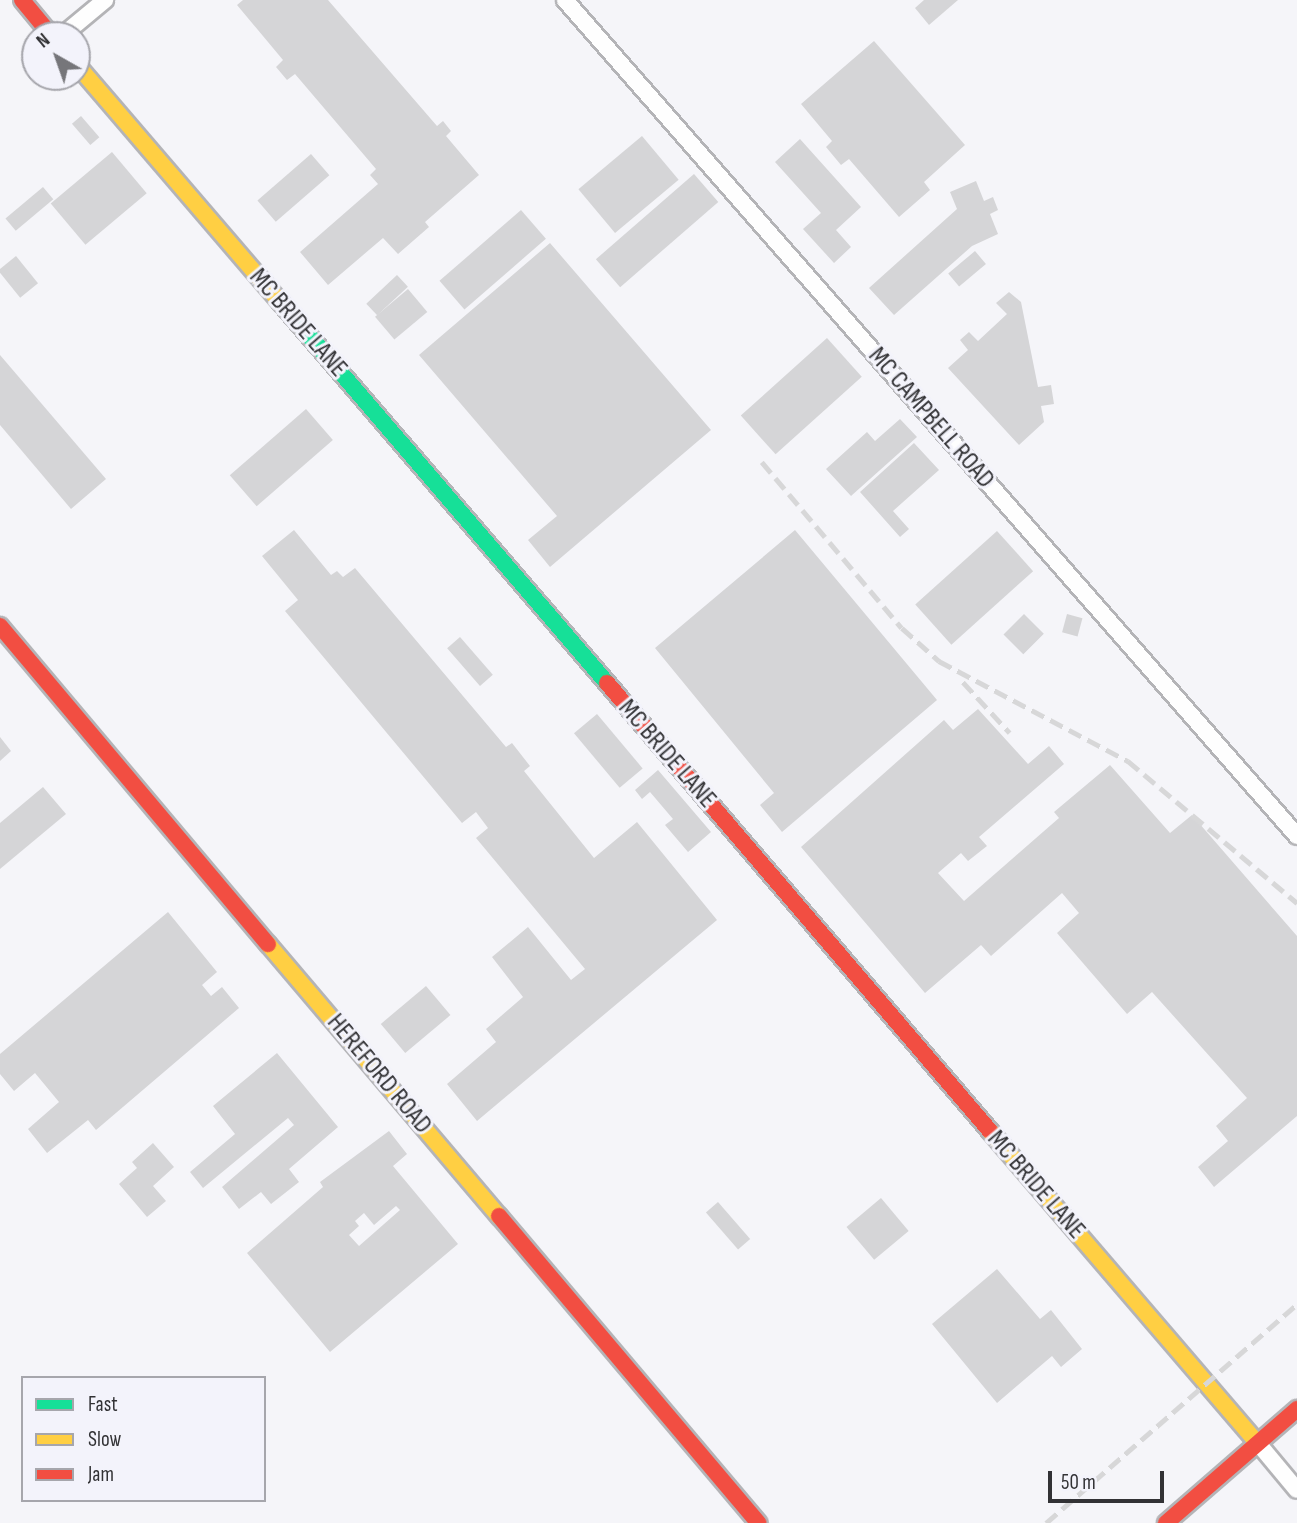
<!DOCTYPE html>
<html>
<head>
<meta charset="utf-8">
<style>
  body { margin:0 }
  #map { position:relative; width:1297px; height:1523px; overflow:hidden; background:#f5f5f9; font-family:"Sofia Sans Condensed",sans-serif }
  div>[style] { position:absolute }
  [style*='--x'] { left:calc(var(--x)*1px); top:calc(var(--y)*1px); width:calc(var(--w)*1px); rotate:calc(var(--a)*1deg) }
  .building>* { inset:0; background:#d5d5d7; transform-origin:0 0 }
  .roads { filter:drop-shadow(2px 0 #b4b4b7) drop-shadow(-2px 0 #b4b4b7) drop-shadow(0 2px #b4b4b7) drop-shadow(0 -2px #b4b4b7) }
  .street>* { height:16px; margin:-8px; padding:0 8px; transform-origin:8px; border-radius:8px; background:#fefefe }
  .fast>* { height:16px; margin:-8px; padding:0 8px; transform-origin:8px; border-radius:8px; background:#16e098 }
  .slow>* { height:16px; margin:-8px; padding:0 8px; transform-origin:8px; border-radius:8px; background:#ffcf43 }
  .jam>* { height:16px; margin:-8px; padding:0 8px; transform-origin:8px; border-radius:8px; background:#f24e42 }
  .rail>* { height:4.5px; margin-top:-2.25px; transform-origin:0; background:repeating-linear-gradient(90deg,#d7d7d8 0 14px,transparent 0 21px) }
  span { translate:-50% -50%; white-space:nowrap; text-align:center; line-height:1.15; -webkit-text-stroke:6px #f3f3fb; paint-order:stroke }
  .street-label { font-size:26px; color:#323235 }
  .legend { position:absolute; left:21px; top:1376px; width:245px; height:126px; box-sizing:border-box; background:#f3f3fb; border:2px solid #a6a6ac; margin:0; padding:9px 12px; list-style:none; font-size:21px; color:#323235 }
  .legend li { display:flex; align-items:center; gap:14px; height:35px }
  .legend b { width:35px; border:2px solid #a6a6ac }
  .north { position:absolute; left:21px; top:21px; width:70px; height:70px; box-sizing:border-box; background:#f3f3fb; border:2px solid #a6a6ac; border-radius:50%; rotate:320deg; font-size:19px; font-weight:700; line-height:28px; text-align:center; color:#323235 }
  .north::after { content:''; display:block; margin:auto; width:24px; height:32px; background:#76767a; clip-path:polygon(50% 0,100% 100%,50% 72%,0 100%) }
  .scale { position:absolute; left:1048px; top:1471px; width:116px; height:32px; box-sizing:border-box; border:4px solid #323235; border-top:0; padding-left:9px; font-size:21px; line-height:24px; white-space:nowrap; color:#323235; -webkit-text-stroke:5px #f3f3fb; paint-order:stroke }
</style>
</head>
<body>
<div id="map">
  <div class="building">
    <div style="clip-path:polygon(243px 0,328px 0,437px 126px,443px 121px,451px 131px,446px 136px,479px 175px,425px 222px,429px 227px,398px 254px,383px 238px,328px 285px,300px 252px,378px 184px,370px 175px,376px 169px,295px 74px,287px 80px,276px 67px,283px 60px,237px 5px)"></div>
    <div style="clip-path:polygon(924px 0,958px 0,929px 25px,915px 8px)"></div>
    <div style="clip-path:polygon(874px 41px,965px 145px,924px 182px,930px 190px,899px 217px,849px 159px,841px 165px,826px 147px,832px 141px,801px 104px)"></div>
    <div style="left:81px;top:116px;width:28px;height:12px;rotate:49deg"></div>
    <div style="left:642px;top:136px;width:57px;height:83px;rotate:50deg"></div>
    <div style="clip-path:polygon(800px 139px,861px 207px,836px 230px,851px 247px,834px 263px,803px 229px,821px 213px,775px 162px)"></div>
    <div style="left:112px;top:152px;width:54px;height:80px;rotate:50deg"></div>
    <div style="left:311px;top:154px;width:28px;height:71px;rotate:49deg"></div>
    <div style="left:694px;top:174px;width:37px;height:130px;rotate:49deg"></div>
    <div style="clip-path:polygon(976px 181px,984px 201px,993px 197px,998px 210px,990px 214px,998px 234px,972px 246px,894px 315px,869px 288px,957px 209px,950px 192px)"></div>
    <div style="left:43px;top:187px;width:16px;height:49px;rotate:50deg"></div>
    <div style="left:521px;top:210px;width:38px;height:108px;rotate:49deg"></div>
    <div style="clip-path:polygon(550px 243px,711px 430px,550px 567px,528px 540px,557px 516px,419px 355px)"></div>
    <div style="left:975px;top:251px;width:17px;height:35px;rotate:50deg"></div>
    <div style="left:16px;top:256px;width:35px;height:23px;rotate:51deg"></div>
    <div style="left:397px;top:275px;width:16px;height:42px;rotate:47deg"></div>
    <div style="left:408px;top:289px;width:30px;height:43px;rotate:50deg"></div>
    <div style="clip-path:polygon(1009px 292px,1021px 302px,1038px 387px,1051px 385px,1054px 404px,1041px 406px,1044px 422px,1019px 445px,948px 368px,968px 350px,960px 340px,969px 332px,978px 341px,1007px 314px,996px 303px)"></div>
    <div style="left:827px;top:338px;width:52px;height:116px;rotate:48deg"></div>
    <div style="clip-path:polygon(0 355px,106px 479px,71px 509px,0 425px)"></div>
    <div style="left:306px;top:409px;width:41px;height:101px;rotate:49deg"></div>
    <div style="clip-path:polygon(900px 419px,917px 437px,851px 496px,826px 469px,867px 432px,875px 441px)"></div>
    <div style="clip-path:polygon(914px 443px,939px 470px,893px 511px,909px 529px,900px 537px,860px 492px)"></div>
    <div style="clip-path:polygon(294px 530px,331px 575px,337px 571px,343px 577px,355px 568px,506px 747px,512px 743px,530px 766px,524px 771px,594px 858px,637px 822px,717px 920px,477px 1121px,447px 1084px,496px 1042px,486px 1029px,523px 997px,492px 957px,528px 927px,571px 980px,585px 969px,476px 838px,488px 828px,476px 812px,462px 823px,285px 611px,298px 600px,262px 556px)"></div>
    <div style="clip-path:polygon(795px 530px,937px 700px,782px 832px,760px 805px,774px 793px,655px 648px)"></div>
    <div style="left:997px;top:531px;width:54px;height:110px;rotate:48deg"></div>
    <div style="left:1024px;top:614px;width:28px;height:29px;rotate:45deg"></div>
    <div style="left:1067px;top:614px;width:16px;height:19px;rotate:15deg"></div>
    <div style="left:460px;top:637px;width:50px;height:17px;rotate:49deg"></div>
    <div style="clip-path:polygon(978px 709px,1028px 764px,1049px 746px,1064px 764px,979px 837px,987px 846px,968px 861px,961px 853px,938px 873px,964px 901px,1059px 818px,1054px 812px,1110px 765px,1170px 833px,1192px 815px,1297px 936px,1297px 1116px,1214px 1187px,1198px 1167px,1228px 1141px,1216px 1126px,1247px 1098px,1152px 992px,1127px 1014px,1057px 933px,1079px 913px,1062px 893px,991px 956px,981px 945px,925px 993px,801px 847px,944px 720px,953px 730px)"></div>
    <div style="left:597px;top:714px;width:71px;height:30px;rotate:50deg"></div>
    <div style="clip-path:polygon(0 737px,11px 751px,0 761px)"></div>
    <div style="clip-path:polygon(658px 770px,711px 832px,688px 852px,665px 825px,673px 819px,650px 792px,642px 799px,635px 790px)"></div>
    <div style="clip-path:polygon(43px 787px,66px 814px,0 869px,0 823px)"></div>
    <div style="clip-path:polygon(168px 912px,217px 972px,202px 985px,211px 996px,222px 987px,239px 1008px,96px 1130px,88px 1120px,47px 1153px,28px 1129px,59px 1102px,35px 1073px,14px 1091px,0 1074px,0 1054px)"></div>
    <div style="left:426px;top:986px;width:38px;height:59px;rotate:50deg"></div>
    <div style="clip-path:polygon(277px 1053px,338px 1127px,289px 1169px,299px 1182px,271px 1204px,261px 1192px,239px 1209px,222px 1187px,294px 1125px,288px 1118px,203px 1188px,190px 1172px,235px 1134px,213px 1106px)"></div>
    <div style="clip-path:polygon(evenodd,389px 1131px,407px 1154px,393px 1166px,458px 1244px,330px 1352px,247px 1253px,323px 1187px,320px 1182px,389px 1131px,396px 1206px,400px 1210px,359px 1246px,349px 1235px,359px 1226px,355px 1221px,364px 1213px,374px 1225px,396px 1206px)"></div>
    <div style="clip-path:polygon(153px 1143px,174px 1167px,153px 1186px,166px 1201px,147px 1217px,119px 1184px,137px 1168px,132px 1162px)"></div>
    <div style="left:881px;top:1198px;width:43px;height:45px;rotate:50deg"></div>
    <div style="left:718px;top:1202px;width:49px;height:16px;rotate:49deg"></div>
    <div style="clip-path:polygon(997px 1269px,1040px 1319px,1051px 1310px,1082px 1349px,1061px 1367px,1052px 1356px,997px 1403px,932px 1324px)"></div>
  </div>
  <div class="roads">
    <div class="street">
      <div style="--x:565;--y:0;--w:1111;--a:48.79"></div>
      <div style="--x:63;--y:35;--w:55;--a:-39.8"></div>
      <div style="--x:1257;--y:1442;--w:62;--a:50.2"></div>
    </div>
    <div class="fast">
      <div style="--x:281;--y:303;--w:501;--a:49.37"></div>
    </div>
    <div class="slow">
      <div style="--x:77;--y:65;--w:313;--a:49.4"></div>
      <div style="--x:268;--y:944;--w:357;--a:49.7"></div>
      <div style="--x:990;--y:1131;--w:410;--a:49.4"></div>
    </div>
    <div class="jam">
      <div style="--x:22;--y:0;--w:45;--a:50.4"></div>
      <div style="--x:0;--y:626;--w:416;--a:49.9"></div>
      <div style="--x:607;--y:683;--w:589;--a:49.47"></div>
      <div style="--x:499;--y:1216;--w:402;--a:49.8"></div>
      <div style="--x:1166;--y:1523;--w:174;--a:-41"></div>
    </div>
  </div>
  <div class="rail">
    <div style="--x:762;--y:462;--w:217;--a:49.9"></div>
    <div style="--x:902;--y:628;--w:50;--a:41.7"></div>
    <div style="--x:939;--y:661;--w:214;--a:27.9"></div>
    <div style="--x:1128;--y:761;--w:221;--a:40"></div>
    <div style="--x:963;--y:682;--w:69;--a:47.3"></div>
    <div style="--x:1046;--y:1523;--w:333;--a:-41.1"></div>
  </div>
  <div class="street-label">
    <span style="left:298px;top:323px;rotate:49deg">MC BRIDE LANE</span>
    <span style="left:931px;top:418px;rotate:49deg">MC CAMPBELL ROAD</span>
    <span style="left:667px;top:754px;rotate:49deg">MC BRIDE LANE</span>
    <span style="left:379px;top:1074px;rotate:50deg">HEREFORD ROAD</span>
    <span style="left:1036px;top:1185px;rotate:49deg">MC BRIDE LANE</span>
  </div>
  <ul class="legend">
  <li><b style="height:9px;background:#16e098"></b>Fast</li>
  <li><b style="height:9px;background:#ffcf43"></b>Slow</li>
  <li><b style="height:9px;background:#f24e42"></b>Jam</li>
  </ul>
  <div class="north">N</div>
  <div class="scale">50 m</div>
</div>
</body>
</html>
